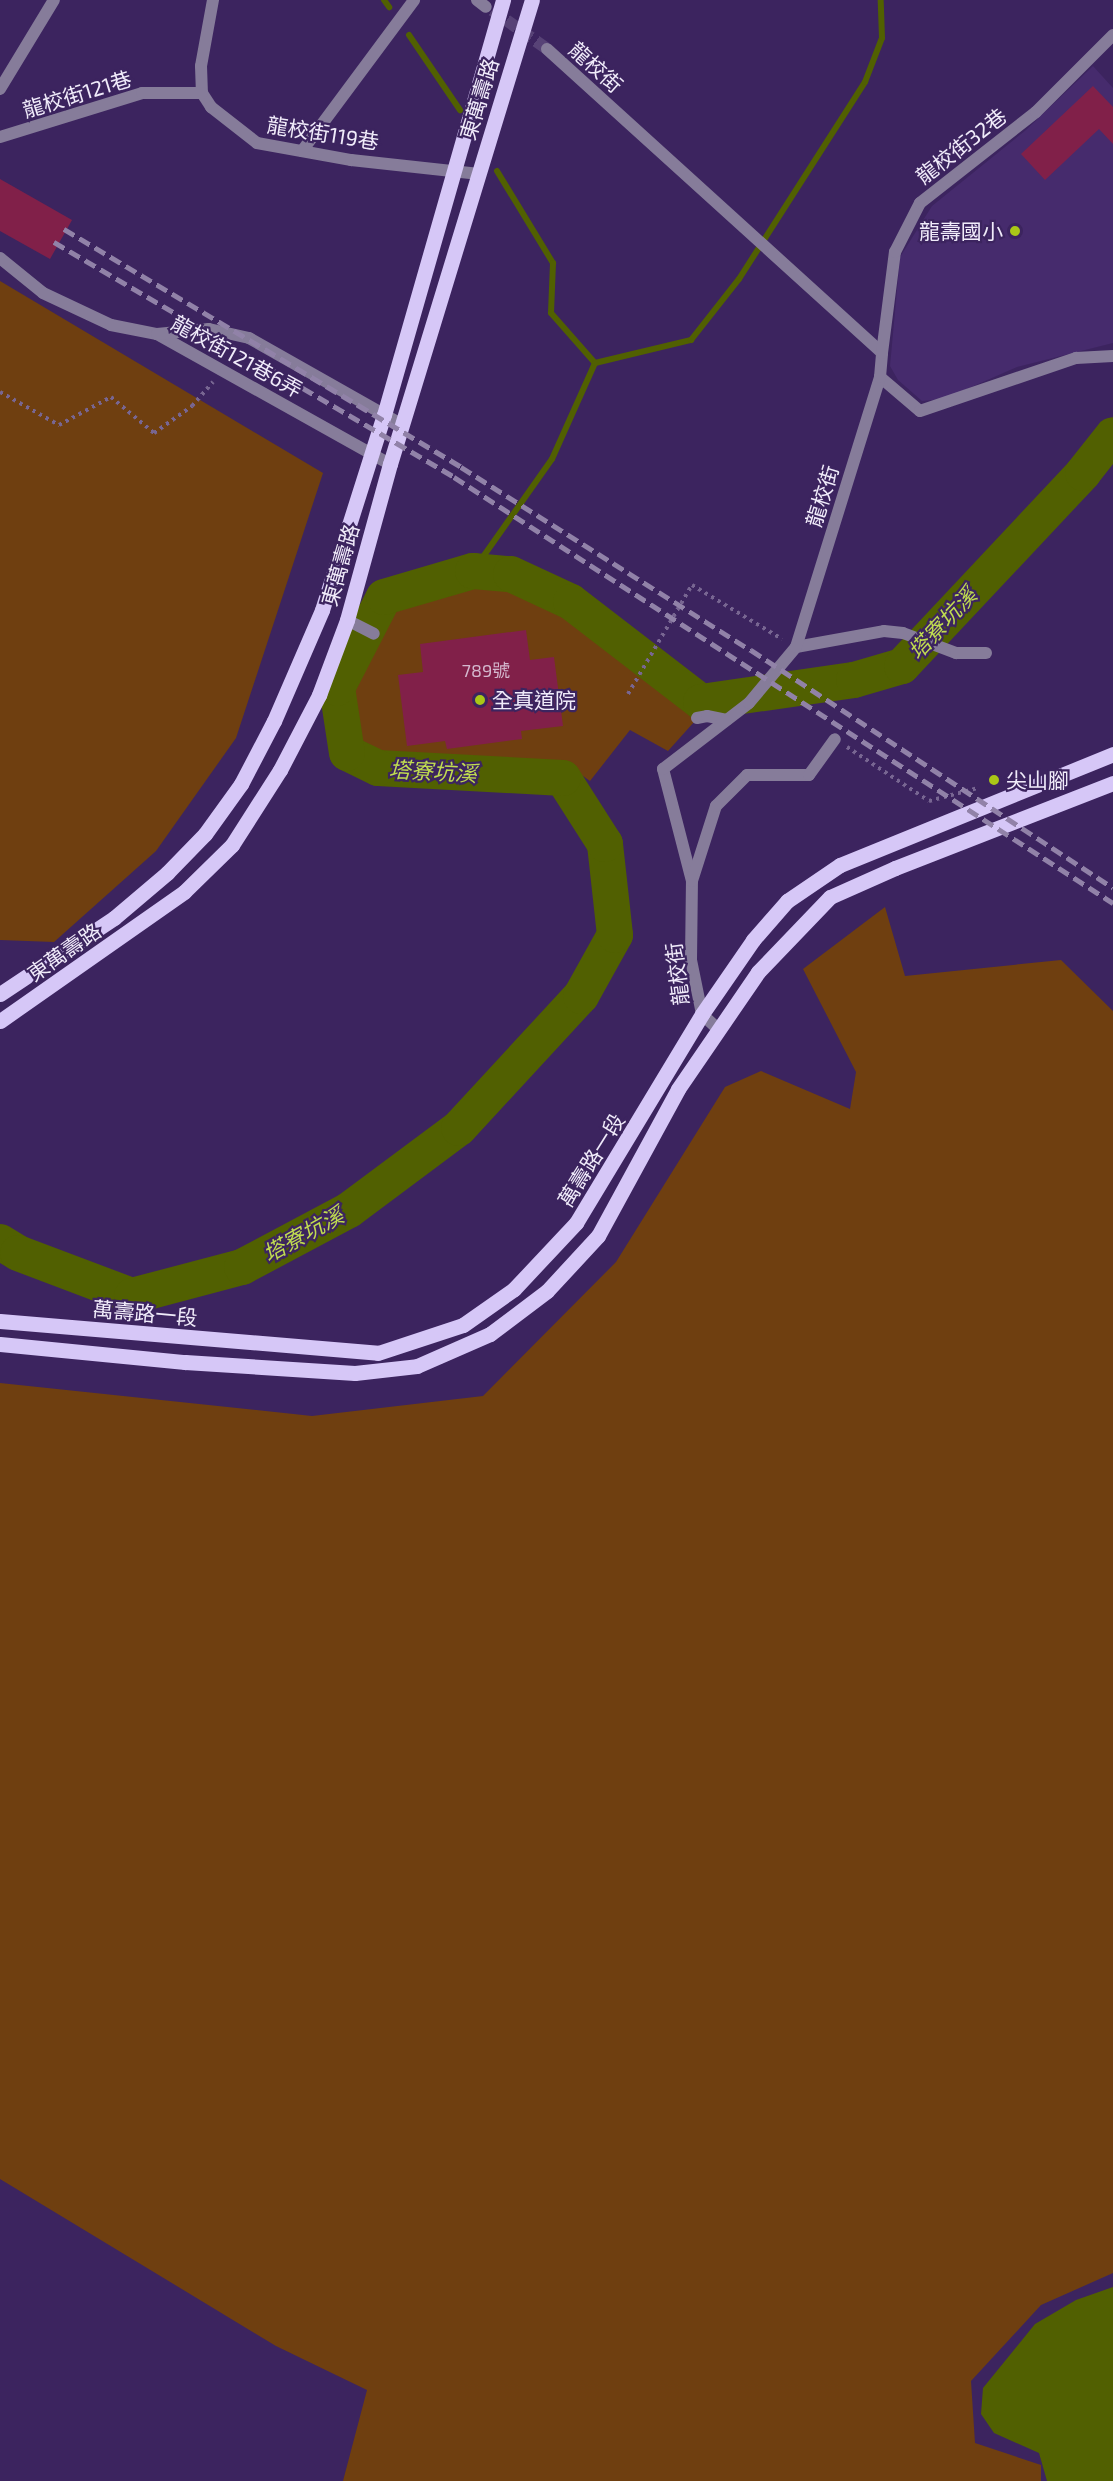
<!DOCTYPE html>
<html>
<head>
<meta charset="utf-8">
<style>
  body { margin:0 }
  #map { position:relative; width:1113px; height:2481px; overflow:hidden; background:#3c245f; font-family:"Exo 2","Noto Sans TC",sans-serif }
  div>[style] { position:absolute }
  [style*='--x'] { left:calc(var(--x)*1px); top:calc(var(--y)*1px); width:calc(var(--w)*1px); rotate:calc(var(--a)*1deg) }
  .built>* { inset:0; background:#462b6d }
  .green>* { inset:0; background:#6f3f10 }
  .water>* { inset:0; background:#516001 }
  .stream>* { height:6px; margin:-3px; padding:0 3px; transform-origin:3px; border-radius:3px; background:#516001 }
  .river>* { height:36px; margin:-18px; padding:0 18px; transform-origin:18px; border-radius:18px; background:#516001 }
  .building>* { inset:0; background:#812049 }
  .street-tunnel>* { height:12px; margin-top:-6px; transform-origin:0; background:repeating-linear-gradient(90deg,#574276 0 12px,transparent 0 18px) }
  .path>* { height:4px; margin-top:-2px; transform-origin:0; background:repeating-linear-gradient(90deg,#786692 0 3px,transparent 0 7.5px) }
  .lane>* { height:12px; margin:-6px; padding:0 6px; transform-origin:6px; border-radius:6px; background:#867c9a }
  .street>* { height:12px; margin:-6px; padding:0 6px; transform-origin:6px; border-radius:6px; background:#867c9a }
  .primary>* { height:15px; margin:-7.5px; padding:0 7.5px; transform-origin:7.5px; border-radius:7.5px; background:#d6c7f7 }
  .rail>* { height:4.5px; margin-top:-2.25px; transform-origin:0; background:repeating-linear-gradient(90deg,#9182a8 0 12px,transparent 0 18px) }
  .dots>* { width:16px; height:16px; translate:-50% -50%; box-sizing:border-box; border:3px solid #3c245f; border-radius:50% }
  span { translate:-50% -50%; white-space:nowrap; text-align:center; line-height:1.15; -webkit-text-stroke:4.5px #3c245f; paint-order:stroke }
  .number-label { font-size:18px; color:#d4b8ce }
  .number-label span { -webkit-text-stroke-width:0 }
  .street-label { font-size:21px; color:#f0ebfa }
  .poi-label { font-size:21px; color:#f0ebfa }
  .right { translate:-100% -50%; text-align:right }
  .left { translate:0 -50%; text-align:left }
  .water-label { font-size:22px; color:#c0dc50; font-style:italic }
</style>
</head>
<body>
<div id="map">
  <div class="built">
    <div style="clip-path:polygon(1093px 66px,1113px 88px,1113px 343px,1017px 367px,944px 399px,922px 401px,898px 380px,890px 366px,900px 257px,932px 206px,1026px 130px)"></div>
  </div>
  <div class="green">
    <div style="clip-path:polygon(0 281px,323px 473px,236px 738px,156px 851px,54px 942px,0 940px)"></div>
    <div style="clip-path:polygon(499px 582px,563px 607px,703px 712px,668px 751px,630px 730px,590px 781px,569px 766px,389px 757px,356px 745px,347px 692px,386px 609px,462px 585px)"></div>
    <div style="clip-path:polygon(885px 907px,905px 976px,1061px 960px,1113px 1011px,1113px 2273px,1041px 2305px,971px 2381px,975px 2443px,1041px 2465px,1041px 2481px,343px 2481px,367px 2390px,276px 2346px,0 2179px,0 1383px,312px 1416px,483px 1396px,616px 1262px,725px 1087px,761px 1071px,850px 1109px,856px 1072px,803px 969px)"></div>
  </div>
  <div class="water">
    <div style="clip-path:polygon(1113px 2287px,1113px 2481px,1047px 2481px,1039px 2453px,994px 2433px,981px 2414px,983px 2388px,1035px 2324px,1076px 2300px)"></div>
  </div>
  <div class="stream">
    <div style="--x:384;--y:0;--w:9;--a:54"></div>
    <div style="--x:409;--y:35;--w:91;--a:55.8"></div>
    <div style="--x:497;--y:171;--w:108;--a:58.7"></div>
    <div style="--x:553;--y:263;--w:50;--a:92.3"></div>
    <div style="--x:551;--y:313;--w:67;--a:48.7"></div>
    <div style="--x:473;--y:571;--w:137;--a:-54.8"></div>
    <div style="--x:552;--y:459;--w:105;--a:-65.9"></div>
    <div style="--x:595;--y:363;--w:99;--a:-13.5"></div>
    <div style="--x:691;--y:340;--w:78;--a:-51.8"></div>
    <div style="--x:739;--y:279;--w:234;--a:-57.4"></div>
    <div style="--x:865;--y:82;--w:47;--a:-68.9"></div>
    <div style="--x:882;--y:38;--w:38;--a:-92"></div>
  </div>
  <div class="river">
    <div style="--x:0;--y:1242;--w:21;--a:31"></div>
    <div style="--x:18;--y:1253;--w:122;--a:20.7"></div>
    <div style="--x:132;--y:1296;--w:114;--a:-14.8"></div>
    <div style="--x:242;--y:1267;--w:121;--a:-28"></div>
    <div style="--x:349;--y:1210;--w:137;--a:-36.7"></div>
    <div style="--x:459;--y:1128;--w:180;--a:-47.3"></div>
    <div style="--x:581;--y:996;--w:70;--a:-60.9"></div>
    <div style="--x:615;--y:935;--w:92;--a:-96.3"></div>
    <div style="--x:605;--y:844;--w:78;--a:-122.5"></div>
    <div style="--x:563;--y:778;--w:185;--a:-176.9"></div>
    <div style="--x:378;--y:768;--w:34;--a:-154"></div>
    <div style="--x:347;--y:753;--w:66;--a:-98.7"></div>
    <div style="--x:337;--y:688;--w:102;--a:-62.7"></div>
    <div style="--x:384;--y:597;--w:93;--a:-16.3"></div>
    <div style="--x:473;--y:571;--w:38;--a:5"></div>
    <div style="--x:511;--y:574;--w:66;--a:25"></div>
    <div style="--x:571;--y:602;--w:164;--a:37.6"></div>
    <div style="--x:701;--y:702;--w:155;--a:-8.2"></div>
    <div style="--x:854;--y:680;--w:50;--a:-16.3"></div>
    <div style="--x:902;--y:666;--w:265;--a:-46.8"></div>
    <div style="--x:1083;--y:473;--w:48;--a:-51.7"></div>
  </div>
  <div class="building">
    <div style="clip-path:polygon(1093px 86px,1113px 107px,1113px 144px,1099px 129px,1045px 180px,1021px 154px)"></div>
    <div style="clip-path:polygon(0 179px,72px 220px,50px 259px,0 231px)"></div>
    <div style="clip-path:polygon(526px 630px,530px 660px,554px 657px,563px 726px,521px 731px,522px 739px,447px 749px,445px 741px,407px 746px,398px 675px,423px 672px,420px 644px)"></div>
  </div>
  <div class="street-tunnel">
    <div style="--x:492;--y:10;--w:67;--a:35.3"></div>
  </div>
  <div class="path">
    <div style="--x:0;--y:392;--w:68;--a:29.2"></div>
    <div style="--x:59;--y:425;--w:59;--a:-28.3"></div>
    <div style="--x:111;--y:397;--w:56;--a:39.9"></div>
    <div style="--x:154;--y:433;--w:47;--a:-35.4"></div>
    <div style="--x:192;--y:406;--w:32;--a:-49"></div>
    <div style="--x:628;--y:694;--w:126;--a:-59.6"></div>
    <div style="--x:692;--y:585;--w:105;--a:31"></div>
    <div style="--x:847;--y:747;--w:98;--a:33.4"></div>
    <div style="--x:929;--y:801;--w:51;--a:-14.9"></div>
  </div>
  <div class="lane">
    <div style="--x:213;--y:0;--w:67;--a:100.3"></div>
    <div style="--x:201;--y:66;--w:27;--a:88"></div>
    <div style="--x:202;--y:93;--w:17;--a:57"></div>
    <div style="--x:211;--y:107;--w:58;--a:38"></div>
    <div style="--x:257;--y:143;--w:96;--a:10.3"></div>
    <div style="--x:351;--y:160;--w:129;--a:6.2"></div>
    <div style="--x:302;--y:151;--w:188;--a:-53.4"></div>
    <div style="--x:0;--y:258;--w:55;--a:39.1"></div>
    <div style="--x:43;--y:293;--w:75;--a:25.2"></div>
    <div style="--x:111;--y:325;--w:47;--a:11.1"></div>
    <div style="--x:157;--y:334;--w:267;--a:29.2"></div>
    <div style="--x:157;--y:334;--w:52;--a:-5.5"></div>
    <div style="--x:209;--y:329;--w:41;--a:12.7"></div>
    <div style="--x:249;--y:338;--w:177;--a:29.5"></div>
    <div style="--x:880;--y:377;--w:52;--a:40.4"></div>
    <div style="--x:920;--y:411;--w:165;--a:-18.8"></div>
    <div style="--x:1076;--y:358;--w:37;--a:-3"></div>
    <div style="--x:347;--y:620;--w:30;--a:27"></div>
    <div style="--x:796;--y:647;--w:89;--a:-10.3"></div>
    <div style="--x:884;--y:631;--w:19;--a:6"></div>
    <div style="--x:903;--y:633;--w:57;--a:20.7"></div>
    <div style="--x:956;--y:653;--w:30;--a:0"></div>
    <div style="--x:697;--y:718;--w:10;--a:-11"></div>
    <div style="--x:707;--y:716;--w:20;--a:11"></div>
    <div style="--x:719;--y:1030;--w:23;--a:-137"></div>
    <div style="--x:702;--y:1014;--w:55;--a:-101.5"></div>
    <div style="--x:691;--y:960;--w:79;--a:-89.3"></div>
    <div style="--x:692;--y:881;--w:116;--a:-104.5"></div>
    <div style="--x:663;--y:769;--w:108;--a:-37.5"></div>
    <div style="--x:749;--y:703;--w:73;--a:-50"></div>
    <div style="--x:796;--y:647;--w:283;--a:-72.7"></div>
    <div style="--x:880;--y:377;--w:24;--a:-85"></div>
  </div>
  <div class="street">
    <div style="--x:477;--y:0;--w:11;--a:38"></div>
    <div style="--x:547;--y:49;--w:452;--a:42.2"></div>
    <div style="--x:0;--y:89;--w:104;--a:-58.8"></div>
    <div style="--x:0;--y:137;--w:149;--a:-17.2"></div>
    <div style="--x:142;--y:93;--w:60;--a:0"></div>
    <div style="--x:882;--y:353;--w:102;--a:-82.7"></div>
    <div style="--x:895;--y:252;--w:55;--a:-63"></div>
    <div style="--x:920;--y:203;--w:147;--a:-38.1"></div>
    <div style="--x:1036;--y:112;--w:109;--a:-45"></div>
    <div style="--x:692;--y:881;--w:79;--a:-72.3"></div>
    <div style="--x:716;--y:806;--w:44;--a:-45"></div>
    <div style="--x:747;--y:775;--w:62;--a:0"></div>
    <div style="--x:809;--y:775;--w:44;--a:-54.2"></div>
  </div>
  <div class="primary">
    <div style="--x:0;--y:994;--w:137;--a:-33.7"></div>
    <div style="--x:114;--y:918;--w:70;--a:-40.3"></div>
    <div style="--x:167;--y:873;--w:54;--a:-45.7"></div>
    <div style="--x:205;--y:834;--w:62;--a:-54.2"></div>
    <div style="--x:241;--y:784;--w:71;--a:-62.4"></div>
    <div style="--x:274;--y:721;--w:121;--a:-66.6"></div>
    <div style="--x:322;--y:610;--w:205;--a:-72.4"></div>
    <div style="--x:384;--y:415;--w:432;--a:-74"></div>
    <div style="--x:0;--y:1021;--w:225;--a:-35"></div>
    <div style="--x:184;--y:892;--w:67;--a:-44.4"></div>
    <div style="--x:232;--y:845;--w:89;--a:-57.4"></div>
    <div style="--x:280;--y:770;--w:85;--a:-62.5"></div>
    <div style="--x:319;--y:695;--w:80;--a:-69.5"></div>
    <div style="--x:347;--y:620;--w:162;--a:-74.6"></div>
    <div style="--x:390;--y:464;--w:485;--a:-73"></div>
    <div style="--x:0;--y:1321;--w:379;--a:4.8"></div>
    <div style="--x:378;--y:1353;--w:89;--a:-18.2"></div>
    <div style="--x:463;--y:1325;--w:62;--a:-35.2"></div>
    <div style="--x:514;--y:1289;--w:91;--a:-46.8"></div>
    <div style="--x:576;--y:1223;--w:244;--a:-58.9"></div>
    <div style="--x:702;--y:1014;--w:90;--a:-55.4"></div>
    <div style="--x:753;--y:940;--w:52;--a:-48.9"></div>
    <div style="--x:787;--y:901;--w:64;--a:-34.2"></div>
    <div style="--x:840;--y:865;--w:295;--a:-22.1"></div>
    <div style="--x:0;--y:1344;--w:186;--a:5.6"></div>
    <div style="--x:185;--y:1362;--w:170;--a:3.7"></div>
    <div style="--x:355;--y:1373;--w:62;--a:-6.4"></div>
    <div style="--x:417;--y:1366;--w:80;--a:-23.7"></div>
    <div style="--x:490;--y:1334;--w:71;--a:-37"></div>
    <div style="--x:547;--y:1291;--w:75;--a:-47.2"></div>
    <div style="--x:598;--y:1236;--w:167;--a:-61.4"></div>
    <div style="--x:678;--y:1089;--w:142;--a:-55.6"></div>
    <div style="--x:758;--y:972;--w:104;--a:-46.2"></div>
    <div style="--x:830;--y:897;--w:71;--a:-24"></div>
    <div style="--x:895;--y:868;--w:234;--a:-21.3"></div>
  </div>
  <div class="rail">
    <div style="--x:64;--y:229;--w:463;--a:30.9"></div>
    <div style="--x:461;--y:467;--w:343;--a:32.3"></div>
    <div style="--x:751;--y:650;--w:433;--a:33.3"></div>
    <div style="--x:54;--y:242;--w:464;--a:30.4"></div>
    <div style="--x:454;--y:477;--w:785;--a:32.88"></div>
  </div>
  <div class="dots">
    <div style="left:1015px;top:231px;background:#aac717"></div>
    <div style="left:480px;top:700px;background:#aac717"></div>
    <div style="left:994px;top:780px;background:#aac717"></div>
  </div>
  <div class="number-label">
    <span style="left:486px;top:670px">789號</span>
  </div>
  <div class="street-label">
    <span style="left:596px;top:67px;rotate:42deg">龍校街</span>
    <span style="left:77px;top:94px;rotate:-17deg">龍校街121巷</span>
    <span style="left:479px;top:99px;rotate:-73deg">東萬壽路</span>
    <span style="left:323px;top:133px;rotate:9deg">龍校街119巷</span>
    <span style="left:961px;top:146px;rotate:-38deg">龍校街32巷</span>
    <span style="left:237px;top:356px;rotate:29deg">龍校街121巷6弄</span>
    <span style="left:822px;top:496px;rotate:-73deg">龍校街</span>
    <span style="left:340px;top:565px;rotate:-74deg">東萬壽路</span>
    <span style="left:64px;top:952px;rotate:-35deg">東萬壽路</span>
    <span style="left:677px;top:974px;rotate:-97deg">龍校街</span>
    <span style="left:591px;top:1160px;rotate:-58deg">萬壽路一段</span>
    <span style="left:145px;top:1313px;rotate:5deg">萬壽路一段</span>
  </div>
  <div class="poi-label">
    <span class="right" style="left:1003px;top:231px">龍壽國小</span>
    <span class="left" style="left:492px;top:700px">全真道院</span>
    <span class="left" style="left:1006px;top:780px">尖山腳</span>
  </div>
  <div class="water-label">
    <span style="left:942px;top:623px;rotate:-47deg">塔寮坑溪</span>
    <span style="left:433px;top:771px;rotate:3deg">塔寮坑溪</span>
    <span style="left:303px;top:1234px;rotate:-29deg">塔寮坑溪</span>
  </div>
</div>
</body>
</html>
